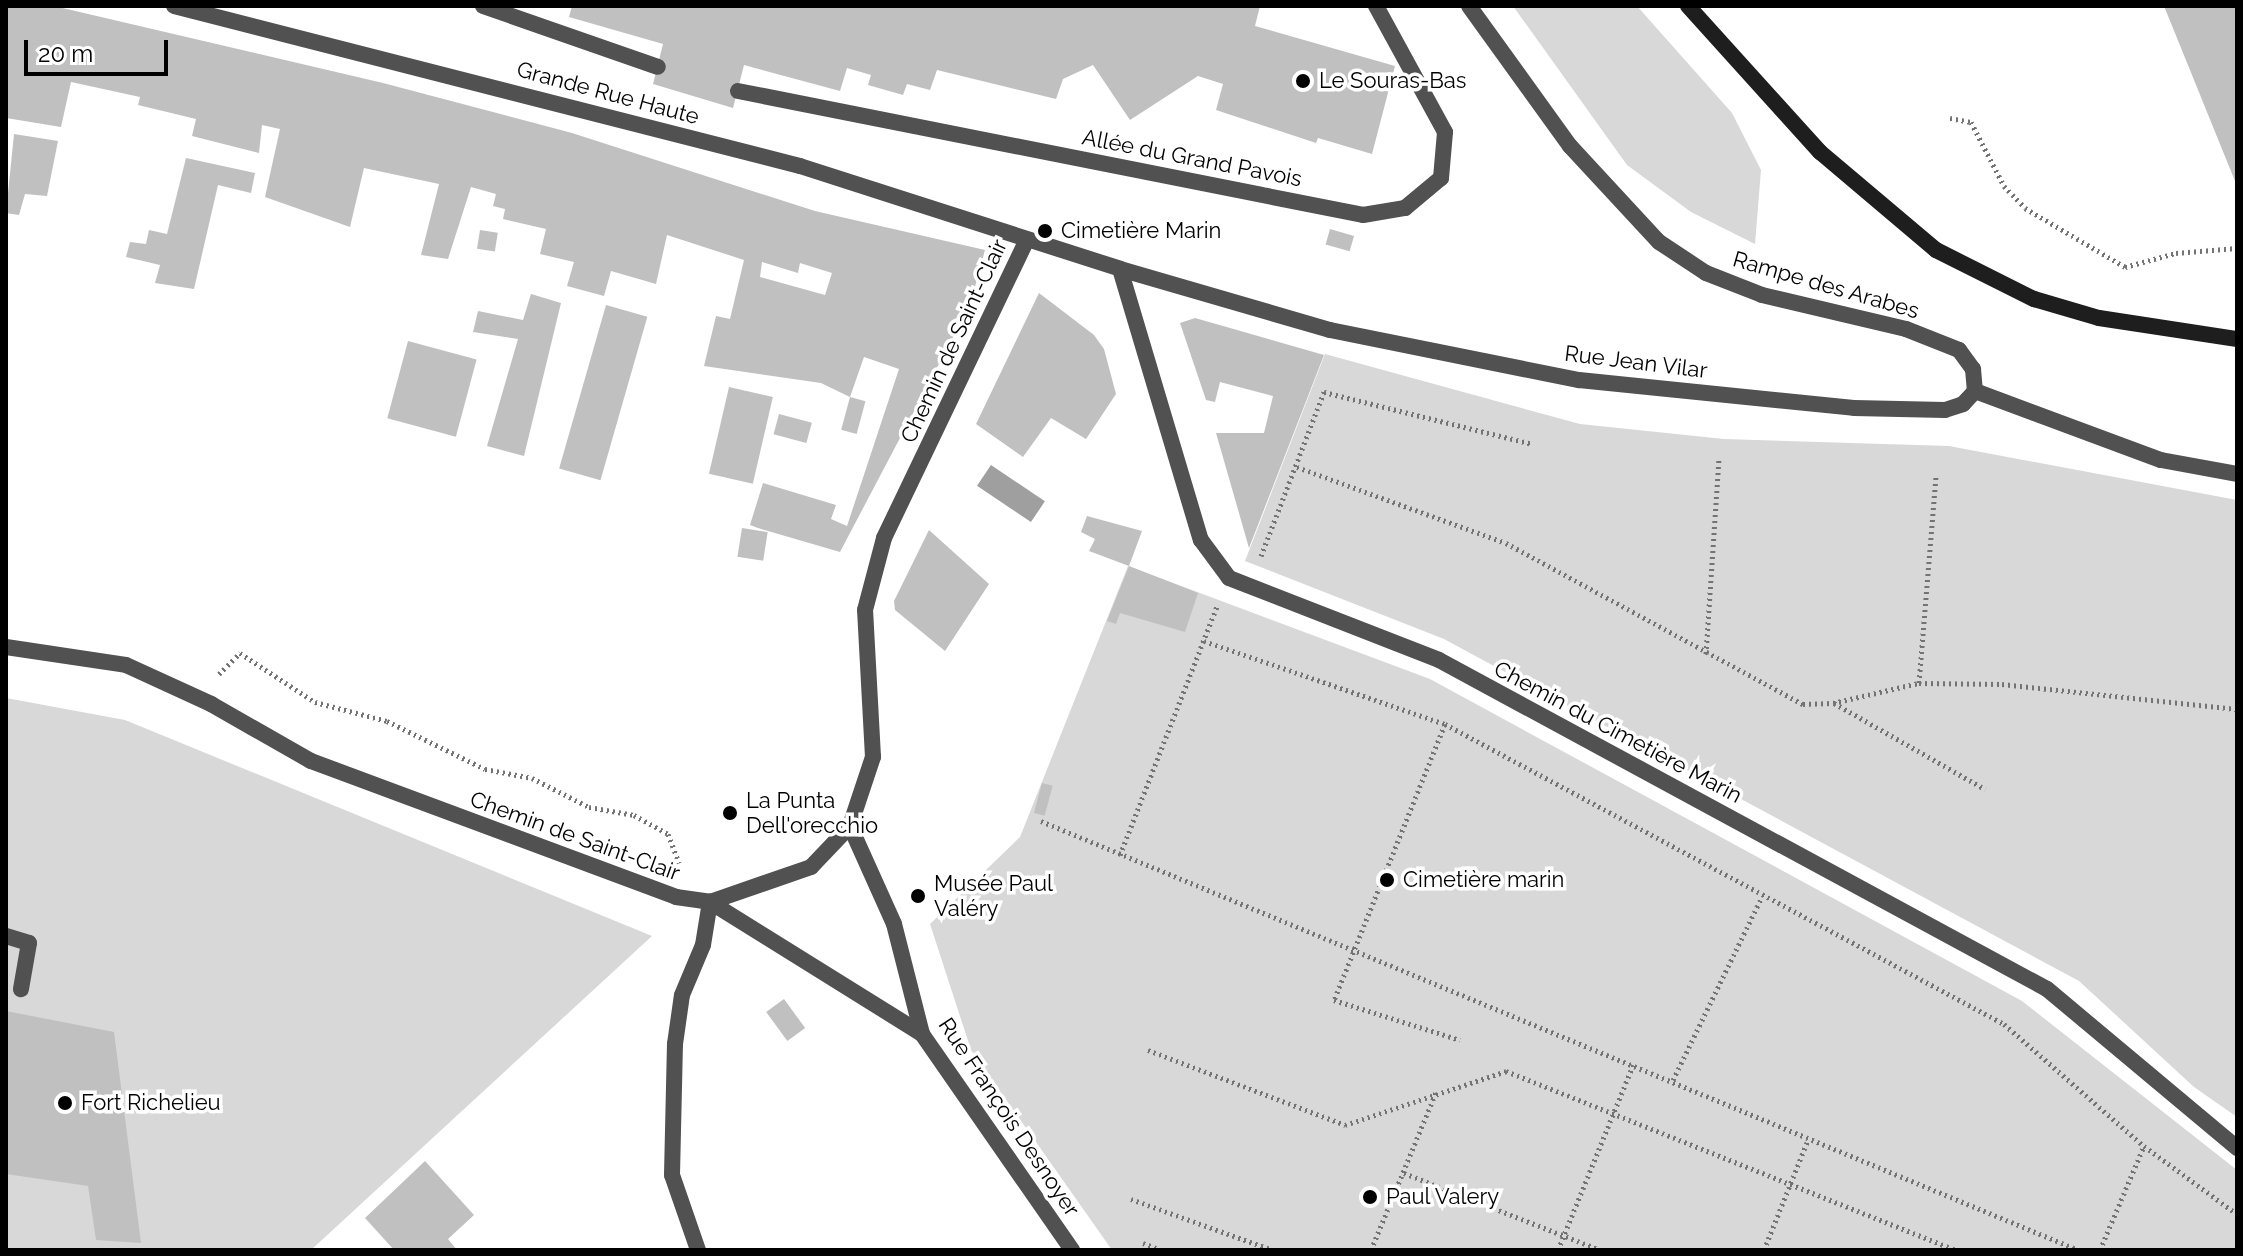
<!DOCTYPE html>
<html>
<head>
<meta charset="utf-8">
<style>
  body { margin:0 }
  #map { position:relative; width:2243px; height:1256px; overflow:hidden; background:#fff; font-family:Raleway,sans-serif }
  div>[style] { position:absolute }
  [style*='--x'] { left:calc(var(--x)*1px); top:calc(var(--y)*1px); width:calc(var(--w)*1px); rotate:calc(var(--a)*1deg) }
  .green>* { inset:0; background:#d8d8d8 }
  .water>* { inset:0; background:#9f9f9f; transform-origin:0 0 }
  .building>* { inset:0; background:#c0c0c0; transform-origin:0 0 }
  .path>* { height:5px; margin-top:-2.5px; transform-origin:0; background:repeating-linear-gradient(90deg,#737373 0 2px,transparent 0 6px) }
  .service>* { height:16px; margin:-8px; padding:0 8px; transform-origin:8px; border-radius:8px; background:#515151 }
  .minor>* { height:16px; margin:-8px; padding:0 8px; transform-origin:8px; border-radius:8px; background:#515151 }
  .tertiary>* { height:16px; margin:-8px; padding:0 8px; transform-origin:8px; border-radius:8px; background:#515151 }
  .secondary>* { height:16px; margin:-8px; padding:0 8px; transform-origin:8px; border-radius:8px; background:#1e1e1e }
  .dots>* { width:22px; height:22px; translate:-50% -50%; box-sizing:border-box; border:4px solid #fff; border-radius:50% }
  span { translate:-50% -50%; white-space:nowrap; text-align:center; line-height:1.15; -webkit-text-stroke:7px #fff; paint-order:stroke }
  .poi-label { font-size:22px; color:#000 }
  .left { translate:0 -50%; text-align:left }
  .street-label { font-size:22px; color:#000 }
  .frame { position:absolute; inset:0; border:8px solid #000; pointer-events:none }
  .scale { position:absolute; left:24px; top:40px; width:144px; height:36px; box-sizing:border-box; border:4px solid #000; border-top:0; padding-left:10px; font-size:24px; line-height:28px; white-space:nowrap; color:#000; -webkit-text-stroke:6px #fff; paint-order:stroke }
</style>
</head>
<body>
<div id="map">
  <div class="green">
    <div style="clip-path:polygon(1513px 6px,1637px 6px,1732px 113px,1761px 170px,1755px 244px,1691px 212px,1627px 165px)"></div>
    <div style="clip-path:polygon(1325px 354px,1580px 424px,1724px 439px,1949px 446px,2237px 500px,2237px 1117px,2194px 1087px,2079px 981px,1444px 639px,1245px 561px)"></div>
    <div style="clip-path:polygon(1128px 566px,1430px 679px,2022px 1001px,2237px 1170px,2237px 1250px,1112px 1250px,971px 1050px,930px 924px,1020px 837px)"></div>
    <div style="clip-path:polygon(6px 698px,125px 720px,652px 936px,311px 1250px,6px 1250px)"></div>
  </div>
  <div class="water">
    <div style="left:991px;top:465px;width:65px;height:25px;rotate:34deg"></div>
  </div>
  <div class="building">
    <div style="clip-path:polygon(evenodd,6px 6px,54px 6px,383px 83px,572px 133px,815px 211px,985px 250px,970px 305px,840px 552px,758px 528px,750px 525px,763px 483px,836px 505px,831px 519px,847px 526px,899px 369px,864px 357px,850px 397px,821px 383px,704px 366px,716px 316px,730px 319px,744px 260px,667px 235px,656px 284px,611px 271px,604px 296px,567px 286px,574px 262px,540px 254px,546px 229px,503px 219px,505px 209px,493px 206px,496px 194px,471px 187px,448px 259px,421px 255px,439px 184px,364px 168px,350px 227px,265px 197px,280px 129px,262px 125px,259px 153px,192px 136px,196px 119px,138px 105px,140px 97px,71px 82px,61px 127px,6px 118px,6px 6px,762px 262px,798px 273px,800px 263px,832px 273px,825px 295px,760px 277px,762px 262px)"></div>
    <div style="clip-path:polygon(572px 6px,1260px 6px,1255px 26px,1395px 66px,1372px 154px,1318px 138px,1316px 143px,1216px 110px,1223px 84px,1198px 76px,1130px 120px,1093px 65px,1063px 79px,1056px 99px,937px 70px,930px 90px,907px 84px,903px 95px,868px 85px,871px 75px,847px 68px,840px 91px,744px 65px,733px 108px,653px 84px,663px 44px,569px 17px)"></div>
    <div style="clip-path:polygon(2164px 6px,2237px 6px,2237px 186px)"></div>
    <div style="clip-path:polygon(14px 134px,58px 141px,47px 196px,25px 194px,19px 215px,6px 213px)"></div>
    <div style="clip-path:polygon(186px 158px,255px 173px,251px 193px,218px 185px,194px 289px,155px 283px,160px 265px,126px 257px,130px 242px,146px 244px,149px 230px,167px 234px)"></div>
    <div style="left:1330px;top:229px;width:25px;height:16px;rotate:16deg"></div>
    <div style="left:480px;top:230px;width:18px;height:19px;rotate:9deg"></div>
    <div style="clip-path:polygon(1039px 293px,1094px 335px,1104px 349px,1116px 394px,1086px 439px,1051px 418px,1023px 457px,976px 424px)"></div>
    <div style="clip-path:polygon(531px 294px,561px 303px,524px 456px,487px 446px,518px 339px,473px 332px,478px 311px,523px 320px)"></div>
    <div style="left:606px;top:305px;width:43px;height:170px;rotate:16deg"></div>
    <div style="clip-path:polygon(1195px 318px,1324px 355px,1249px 548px,1216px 433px,1264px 433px,1273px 396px,1220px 382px,1215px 402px,1206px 400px,1180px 323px)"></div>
    <div style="left:408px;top:341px;width:71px;height:80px;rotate:15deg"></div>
    <div style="left:729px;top:387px;width:45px;height:89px;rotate:13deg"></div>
    <div style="left:850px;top:397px;width:16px;height:34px;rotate:15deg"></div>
    <div style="left:779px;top:414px;width:34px;height:21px;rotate:15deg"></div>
    <div style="clip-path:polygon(1087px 516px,1142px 531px,1129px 566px,1089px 551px,1095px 539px,1081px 532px)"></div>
    <div style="left:742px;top:528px;width:26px;height:29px;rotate:9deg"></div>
    <div style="clip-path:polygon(929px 530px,989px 584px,945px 651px,895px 610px,894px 601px)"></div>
    <div style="clip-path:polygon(1129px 566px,1198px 593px,1185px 632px,1120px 613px,1116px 624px,1107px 621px)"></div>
    <div style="left:1042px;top:783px;width:11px;height:31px;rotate:15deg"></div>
    <div style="left:784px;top:999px;width:36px;height:22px;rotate:54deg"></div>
    <div style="clip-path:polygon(6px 1011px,114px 1032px,141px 1243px,96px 1240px,88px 1186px,6px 1174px)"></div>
    <div style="clip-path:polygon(425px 1161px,474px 1215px,448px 1239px,457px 1250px,394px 1250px,365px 1218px)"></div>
  </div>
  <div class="path">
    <div style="--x:1950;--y:118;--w:21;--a:11"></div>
    <div style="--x:1971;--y:122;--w:72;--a:62.7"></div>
    <div style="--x:2004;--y:186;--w:30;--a:46"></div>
    <div style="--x:2025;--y:208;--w:116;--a:30.5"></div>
    <div style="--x:2125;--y:267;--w:53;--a:-15.4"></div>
    <div style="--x:2176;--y:253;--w:61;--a:-4.7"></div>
    <div style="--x:1297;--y:467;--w:222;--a:20"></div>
    <div style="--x:1506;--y:543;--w:338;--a:28.5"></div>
    <div style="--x:1803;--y:704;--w:30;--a:-2"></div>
    <div style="--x:1833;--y:703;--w:88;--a:-13.1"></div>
    <div style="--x:1919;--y:683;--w:83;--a:0.7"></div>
    <div style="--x:2002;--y:684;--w:236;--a:6.1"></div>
    <div style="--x:1261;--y:556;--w:176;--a:-69"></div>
    <div style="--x:1324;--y:392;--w:214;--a:14"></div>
    <div style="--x:1204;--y:641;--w:255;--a:19"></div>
    <div style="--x:1445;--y:724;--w:634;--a:28.22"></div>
    <div style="--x:2004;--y:1024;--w:186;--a:41.1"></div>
    <div style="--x:2144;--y:1146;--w:115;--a:36.2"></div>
    <div style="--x:1706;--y:654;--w:197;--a:-86.2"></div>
    <div style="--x:219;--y:674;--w:30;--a:-45"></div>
    <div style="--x:240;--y:653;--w:90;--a:33.2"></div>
    <div style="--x:315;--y:702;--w:74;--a:14.8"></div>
    <div style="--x:387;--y:721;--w:109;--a:26.1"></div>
    <div style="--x:485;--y:769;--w:48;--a:10.8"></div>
    <div style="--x:532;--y:778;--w:64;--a:27"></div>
    <div style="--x:589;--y:807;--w:46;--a:10.1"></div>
    <div style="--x:634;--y:815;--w:39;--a:29"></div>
    <div style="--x:668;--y:834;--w:31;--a:69"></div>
    <div style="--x:1919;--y:683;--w:210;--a:-85.3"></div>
    <div style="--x:1834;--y:703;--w:174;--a:29.7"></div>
    <div style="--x:1445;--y:724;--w:297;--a:111.9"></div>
    <div style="--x:1334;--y:1000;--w:132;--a:17.6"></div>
    <div style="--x:1041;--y:821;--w:1123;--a:22.46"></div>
    <div style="--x:1120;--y:855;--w:267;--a:-68.7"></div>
    <div style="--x:1148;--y:1050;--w:211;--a:20.8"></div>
    <div style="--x:1345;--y:1125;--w:170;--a:-18.5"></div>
    <div style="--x:1506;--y:1071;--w:483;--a:21.7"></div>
    <div style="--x:1673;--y:1080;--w:203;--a:-64.1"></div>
    <div style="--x:1404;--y:1173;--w:211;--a:21.4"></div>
    <div style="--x:1131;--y:1199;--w:151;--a:19.8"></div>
    <div style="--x:1143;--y:1243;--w:19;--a:21"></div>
    <div style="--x:1371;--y:1250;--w:171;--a:-67.6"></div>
    <div style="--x:1558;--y:1250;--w:200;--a:-67.9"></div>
    <div style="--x:1764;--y:1250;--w:118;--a:-68.2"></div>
    <div style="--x:2100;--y:1250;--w:113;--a:-67.1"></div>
  </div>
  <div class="service">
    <div style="--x:483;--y:6;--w:185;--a:19.2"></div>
    <div style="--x:738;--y:91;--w:637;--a:11.22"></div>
    <div style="--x:1363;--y:215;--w:43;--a:-9.5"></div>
    <div style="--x:1405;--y:208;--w:47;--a:-39.8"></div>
    <div style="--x:1441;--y:178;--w:46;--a:-85"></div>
    <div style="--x:1445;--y:132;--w:144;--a:-118.7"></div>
    <div style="--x:6;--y:936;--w:24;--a:17"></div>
    <div style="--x:29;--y:943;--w:47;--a:99.9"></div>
  </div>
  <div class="minor">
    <div style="--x:1120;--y:269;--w:283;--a:73.4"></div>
    <div style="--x:1201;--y:540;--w:47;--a:53.6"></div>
    <div style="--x:1229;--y:578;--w:225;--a:21.3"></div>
    <div style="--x:1439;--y:660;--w:691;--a:28.42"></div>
    <div style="--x:2047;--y:989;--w:248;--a:39.9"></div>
    <div style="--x:850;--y:826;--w:107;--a:65.8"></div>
    <div style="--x:894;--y:924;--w:114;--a:75.7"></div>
    <div style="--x:922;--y:1034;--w:263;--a:55.2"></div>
    <div style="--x:698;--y:1250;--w:79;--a:-109.1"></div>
    <div style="--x:672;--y:1175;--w:131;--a:-88.7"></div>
    <div style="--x:675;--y:1044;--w:49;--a:-81.9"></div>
    <div style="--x:682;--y:995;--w:54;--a:-67.2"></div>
    <div style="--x:703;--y:945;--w:44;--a:-80.8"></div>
    <div style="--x:710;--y:902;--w:250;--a:31.9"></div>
  </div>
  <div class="tertiary">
    <div style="--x:174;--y:6;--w:646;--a:14.34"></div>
    <div style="--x:800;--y:166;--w:336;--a:17.8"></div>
    <div style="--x:1120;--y:269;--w:219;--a:16.2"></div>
    <div style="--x:1330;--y:330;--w:254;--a:11.4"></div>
    <div style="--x:1579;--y:380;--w:276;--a:5.8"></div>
    <div style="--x:1854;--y:408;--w:91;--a:1.3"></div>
    <div style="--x:1945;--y:410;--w:19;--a:-18"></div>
    <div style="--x:1963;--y:404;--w:18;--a:-47"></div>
    <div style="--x:1469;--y:6;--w:173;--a:54.2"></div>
    <div style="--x:1570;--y:146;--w:131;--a:47.2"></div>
    <div style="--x:1659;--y:242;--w:56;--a:33.4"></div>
    <div style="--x:1706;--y:273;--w:60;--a:21.4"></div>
    <div style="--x:1762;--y:295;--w:148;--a:13.3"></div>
    <div style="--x:1906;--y:329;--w:57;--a:21.6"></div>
    <div style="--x:1959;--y:350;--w:24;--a:54"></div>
    <div style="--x:1973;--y:369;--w:22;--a:85"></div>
    <div style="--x:1975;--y:391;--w:198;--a:20.4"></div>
    <div style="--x:2161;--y:460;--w:77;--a:10.4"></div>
    <div style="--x:6;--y:647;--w:121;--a:8.5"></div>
    <div style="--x:126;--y:665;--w:94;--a:24.6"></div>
    <div style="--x:211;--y:704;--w:115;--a:29.7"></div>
    <div style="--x:311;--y:761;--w:390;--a:20.4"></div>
    <div style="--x:676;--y:897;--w:34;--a:8"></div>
    <div style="--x:710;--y:902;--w:107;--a:-19.1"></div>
    <div style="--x:811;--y:867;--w:57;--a:-46.4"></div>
    <div style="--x:850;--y:826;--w:73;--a:-71.6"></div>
    <div style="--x:873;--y:757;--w:147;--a:-93.1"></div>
    <div style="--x:865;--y:610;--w:74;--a:-75.2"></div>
    <div style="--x:884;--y:538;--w:331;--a:-64.4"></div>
  </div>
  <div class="secondary">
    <div style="--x:1688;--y:6;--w:197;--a:47.9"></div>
    <div style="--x:1820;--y:152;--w:152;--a:40.2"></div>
    <div style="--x:1936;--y:250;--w:110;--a:26.6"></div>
    <div style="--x:2034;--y:299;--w:68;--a:16.3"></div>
    <div style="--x:2099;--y:318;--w:140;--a:8.7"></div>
  </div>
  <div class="dots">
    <div style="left:1303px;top:81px;background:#000"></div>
    <div style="left:1045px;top:231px;background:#000"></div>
    <div style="left:730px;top:813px;background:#000"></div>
    <div style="left:1387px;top:880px;background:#000"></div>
    <div style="left:918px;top:896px;background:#000"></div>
    <div style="left:65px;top:1103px;background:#000"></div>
    <div style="left:1370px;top:1197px;background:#000"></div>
  </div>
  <div class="poi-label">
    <span class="left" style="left:1319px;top:81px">Le Souras-Bas</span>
    <span class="left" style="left:1061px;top:231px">Cimetière Marin</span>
    <span class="left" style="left:746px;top:813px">La Punta<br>Dell'orecchio</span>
    <span class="left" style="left:1403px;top:880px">Cimetière marin</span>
    <span class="left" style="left:934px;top:896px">Musée Paul<br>Valéry</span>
    <span class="left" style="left:81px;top:1103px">Fort Richelieu</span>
    <span class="left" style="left:1386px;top:1197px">Paul Valery</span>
  </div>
  <div class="street-label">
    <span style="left:608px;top:93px;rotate:15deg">Grande Rue Haute</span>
    <span style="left:1192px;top:158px;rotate:11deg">Allée du Grand Pavois</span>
    <span style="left:1826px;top:285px;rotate:16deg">Rampe des Arabes</span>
    <span style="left:954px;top:341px;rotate:-65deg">Chemin de Saint-Clair</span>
    <span style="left:1636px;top:362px;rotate:7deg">Rue Jean Vilar</span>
    <span style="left:1618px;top:732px;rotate:28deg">Chemin du Cimetière Marin</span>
    <span style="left:575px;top:836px;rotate:20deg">Chemin de Saint-Clair</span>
    <span style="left:1009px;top:1117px;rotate:56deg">Rue François Desnoyer</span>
  </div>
  <div class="frame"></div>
  <div class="scale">20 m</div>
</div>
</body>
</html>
